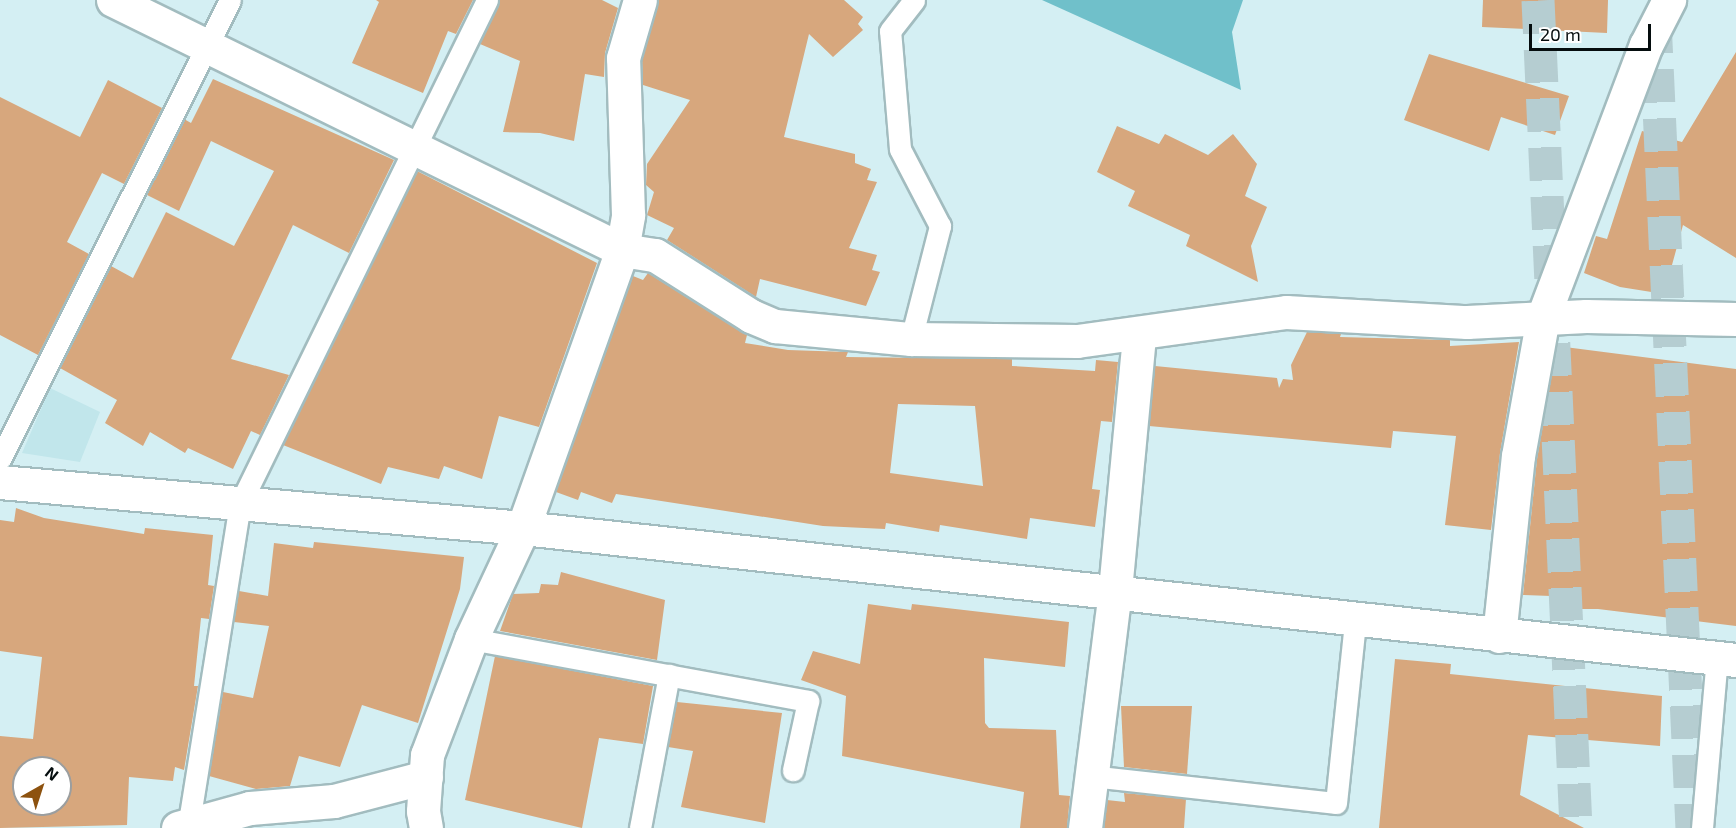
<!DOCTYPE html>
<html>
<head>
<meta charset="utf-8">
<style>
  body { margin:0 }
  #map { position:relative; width:1736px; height:828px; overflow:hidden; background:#d4eff3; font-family:"Exo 2",sans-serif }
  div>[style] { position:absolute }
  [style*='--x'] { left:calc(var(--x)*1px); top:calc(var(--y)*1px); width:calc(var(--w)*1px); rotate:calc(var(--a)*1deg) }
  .built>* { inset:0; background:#c1e6eb }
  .forest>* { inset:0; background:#70c0ca }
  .building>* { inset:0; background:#d7a77d }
  .highway-tunnel>* { height:33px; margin-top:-16.5px; transform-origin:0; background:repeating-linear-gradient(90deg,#b5cdd1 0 33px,transparent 0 49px) }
  .roads { filter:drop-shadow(2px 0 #a2bcbf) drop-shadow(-2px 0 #a2bcbf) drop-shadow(0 2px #a2bcbf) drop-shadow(0 -2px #a2bcbf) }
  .lane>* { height:21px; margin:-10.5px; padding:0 10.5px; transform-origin:10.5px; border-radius:10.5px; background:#fff }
  .street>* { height:33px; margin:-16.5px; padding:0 16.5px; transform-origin:16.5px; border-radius:16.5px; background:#fff }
  .secondary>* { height:33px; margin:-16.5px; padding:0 16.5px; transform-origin:16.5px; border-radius:16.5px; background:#fff }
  span { translate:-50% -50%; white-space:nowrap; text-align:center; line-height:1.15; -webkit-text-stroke:4.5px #fff; paint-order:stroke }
  .north { position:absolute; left:12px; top:756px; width:60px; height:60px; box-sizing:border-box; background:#fff; border:2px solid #9b9e9f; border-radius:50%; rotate:39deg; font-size:16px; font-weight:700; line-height:24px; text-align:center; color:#050d0e }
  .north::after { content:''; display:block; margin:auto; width:21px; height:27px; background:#8d520f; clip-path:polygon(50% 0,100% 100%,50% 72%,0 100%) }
  .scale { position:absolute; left:1529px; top:24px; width:122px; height:27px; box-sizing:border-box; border:3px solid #050d0e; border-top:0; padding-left:8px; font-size:18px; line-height:21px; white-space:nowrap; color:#050d0e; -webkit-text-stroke:4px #fff; paint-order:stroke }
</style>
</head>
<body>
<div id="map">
  <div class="built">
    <div style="clip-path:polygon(50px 388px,100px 412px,80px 462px,22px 453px)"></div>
  </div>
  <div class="forest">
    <div style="clip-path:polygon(1042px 0,1243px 0,1232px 32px,1241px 90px)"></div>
  </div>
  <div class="building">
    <div style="clip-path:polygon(376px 0,473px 0,456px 34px,448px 31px,423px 93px,352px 63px,379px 2px)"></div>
    <div style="clip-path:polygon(500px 0,602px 0,618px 8px,605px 53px,604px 77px,585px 74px,574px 141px,540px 133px,503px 132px,520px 61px,480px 44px)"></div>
    <div style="clip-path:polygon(658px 0,844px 0,863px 17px,858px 24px,863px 30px,833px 57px,809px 34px,784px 137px,855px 154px,855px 163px,871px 169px,867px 180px,877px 182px,849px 248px,877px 255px,872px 270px,880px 272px,866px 306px,760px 279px,756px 297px,667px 240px,674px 228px,647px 215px,654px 192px,646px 185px,647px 164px,690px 100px,643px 85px,642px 60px)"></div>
    <div style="clip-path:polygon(1483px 0,1608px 0,1607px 33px,1482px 27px)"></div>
    <div style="clip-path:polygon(1736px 52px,1736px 258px,1683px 225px,1664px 294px,1620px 287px,1584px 273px,1596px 236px,1607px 239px,1642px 131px,1682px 142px)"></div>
    <div style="clip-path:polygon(1429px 54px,1569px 96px,1555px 135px,1501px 117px,1489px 151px,1404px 120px)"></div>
    <div style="clip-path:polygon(213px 79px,394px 160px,349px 253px,293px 225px,231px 359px,289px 375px,260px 435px,251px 431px,233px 469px,188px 448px,185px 453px,150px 432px,143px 446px,105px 423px,117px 400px,60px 368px,111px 266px,133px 278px,166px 212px,234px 246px,274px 171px,211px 141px,179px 211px,147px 195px,184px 119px,191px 123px)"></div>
    <div style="clip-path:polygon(108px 80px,162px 108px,124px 184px,102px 173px,67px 242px,89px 254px,38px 355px,0 335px,0 97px,80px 137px)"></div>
    <div style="clip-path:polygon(1117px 126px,1159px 144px,1165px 134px,1208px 155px,1233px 134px,1257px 164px,1245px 196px,1267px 207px,1251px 246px,1258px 282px,1186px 246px,1190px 235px,1128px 206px,1135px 191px,1097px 172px)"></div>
    <div style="clip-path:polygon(417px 171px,597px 263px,539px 427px,499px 416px,482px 479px,444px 466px,439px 479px,388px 467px,381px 484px,283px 445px)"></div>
    <div style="clip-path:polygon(evenodd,648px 273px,747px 335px,745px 343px,788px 350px,848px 352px,846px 357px,1012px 359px,1012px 366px,1095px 371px,1096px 360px,1118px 362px,1112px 422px,1101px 421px,1092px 489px,1100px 490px,1095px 527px,1030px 518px,1027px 539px,940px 525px,939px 532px,886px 523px,885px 529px,823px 526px,616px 494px,612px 503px,581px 492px,578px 500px,556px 492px,633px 276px,643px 280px,648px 273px,898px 404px,975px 406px,983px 486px,890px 473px,898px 404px)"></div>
    <div style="clip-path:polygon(1307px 332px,1341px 334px,1340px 337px,1450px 340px,1450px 346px,1519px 342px,1500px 453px,1491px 530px,1445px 525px,1456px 436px,1393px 431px,1391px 448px,1149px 426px,1155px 366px,1277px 378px,1279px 388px,1283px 379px,1293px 380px,1291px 365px)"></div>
    <div style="clip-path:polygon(1557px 346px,1736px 369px,1736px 626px,1598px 609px,1550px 609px,1551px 596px,1523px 595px,1537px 459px)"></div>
    <div style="clip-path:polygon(evenodd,16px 508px,44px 518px,144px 534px,145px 528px,213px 535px,208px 585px,214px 586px,209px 619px,201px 618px,194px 686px,198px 686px,184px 770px,175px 767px,173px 781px,129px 777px,127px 825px,0 828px,0 736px,33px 739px,42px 657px,0 651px,0 520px,14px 522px,16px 508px,24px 768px,60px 768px,60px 804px,24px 804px,24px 768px)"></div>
    <div style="clip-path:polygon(314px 542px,464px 557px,460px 589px,418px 723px,362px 705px,340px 767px,299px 756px,290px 786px,256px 789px,209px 776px,223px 692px,253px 698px,269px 626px,234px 622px,239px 591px,268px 596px,274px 543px,313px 548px)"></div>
    <div style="clip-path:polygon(561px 572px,665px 600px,657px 660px,500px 631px,513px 594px,539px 593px,541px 584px,558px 585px)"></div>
    <div style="clip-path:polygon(868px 604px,911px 610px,912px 604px,1069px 622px,1065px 667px,984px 658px,985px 723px,989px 728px,1056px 730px,1059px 795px,1070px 796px,1067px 828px,1020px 828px,1024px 792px,842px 756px,846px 696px,801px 680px,813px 651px,860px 664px)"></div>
    <div style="clip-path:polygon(495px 656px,653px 686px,643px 744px,599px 738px,582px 828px,465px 800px)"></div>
    <div style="clip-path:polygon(1395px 659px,1451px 664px,1450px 674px,1662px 696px,1660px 746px,1528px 735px,1520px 795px,1584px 828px,1379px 828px)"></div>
    <div style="clip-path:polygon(677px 702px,782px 713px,765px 823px,681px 807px,693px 751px,668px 747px)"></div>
    <div style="clip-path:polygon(1121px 706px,1192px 706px,1187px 774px,1124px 767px)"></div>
    <div style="clip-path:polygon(1124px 793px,1186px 799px,1184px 828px,1104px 828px,1107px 800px,1125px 802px)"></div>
  </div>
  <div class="highway-tunnel">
    <div style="--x:1538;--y:0;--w:829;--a:87.37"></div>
    <div style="--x:1655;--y:20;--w:809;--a:87.38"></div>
  </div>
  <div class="roads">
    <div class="lane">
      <div style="--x:911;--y:339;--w:117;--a:-75.6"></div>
      <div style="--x:940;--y:226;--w:87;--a:-117.5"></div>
      <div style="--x:900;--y:149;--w:118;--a:-94.8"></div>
      <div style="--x:890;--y:31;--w:39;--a:-52"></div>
      <div style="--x:0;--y:459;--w:513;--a:-63.39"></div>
      <div style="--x:471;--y:639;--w:343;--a:10.4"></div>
      <div style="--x:808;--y:701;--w:71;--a:102.3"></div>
      <div style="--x:1091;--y:776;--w:246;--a:6.3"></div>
      <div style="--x:1336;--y:803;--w:183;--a:-84"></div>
      <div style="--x:188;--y:828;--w:328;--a:-80.9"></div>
      <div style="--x:240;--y:504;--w:561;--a:-63.89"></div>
      <div style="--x:640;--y:828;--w:156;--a:-79.3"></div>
      <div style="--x:1702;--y:828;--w:171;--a:-85"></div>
    </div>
    <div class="street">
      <div style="--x:113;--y:0;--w:567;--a:26.16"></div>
      <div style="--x:622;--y:250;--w:33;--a:9"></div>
      <div style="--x:655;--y:255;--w:114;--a:32.4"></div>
      <div style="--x:751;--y:316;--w:26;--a:23"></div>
      <div style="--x:775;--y:326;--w:137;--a:5.5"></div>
      <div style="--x:911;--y:339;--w:166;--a:0.7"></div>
      <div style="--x:1077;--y:341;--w:211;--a:-7.9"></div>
      <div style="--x:1286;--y:312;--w:181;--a:3.2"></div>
      <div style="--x:1467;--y:322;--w:119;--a:-2.9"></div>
      <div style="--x:1586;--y:316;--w:150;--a:1.1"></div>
      <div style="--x:1499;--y:636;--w:181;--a:-84"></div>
      <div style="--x:1518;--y:456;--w:141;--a:-79.8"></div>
      <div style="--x:1543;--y:317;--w:291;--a:-69.3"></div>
      <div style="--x:1646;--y:45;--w:51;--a:-62.9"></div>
      <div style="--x:178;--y:828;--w:75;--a:-15.5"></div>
      <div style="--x:250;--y:808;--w:84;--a:-4.8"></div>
      <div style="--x:334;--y:801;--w:95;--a:-14.6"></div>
      <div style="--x:426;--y:828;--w:17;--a:-100"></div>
      <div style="--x:423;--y:811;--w:56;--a:-85.9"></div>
      <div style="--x:427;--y:755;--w:124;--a:-69.2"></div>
      <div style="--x:471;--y:639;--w:123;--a:-64.9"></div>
      <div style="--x:523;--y:528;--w:295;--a:-70.4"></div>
      <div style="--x:622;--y:250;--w:36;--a:-80"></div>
      <div style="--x:628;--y:215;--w:157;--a:-91.8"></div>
      <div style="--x:623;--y:58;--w:60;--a:-73.7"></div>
      <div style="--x:1085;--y:828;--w:240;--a:-82.8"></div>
      <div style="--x:1115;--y:590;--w:257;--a:-84.6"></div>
    </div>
    <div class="secondary">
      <div style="--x:0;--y:482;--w:525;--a:5.03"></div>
      <div style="--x:523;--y:528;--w:1220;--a:6.21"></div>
    </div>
  </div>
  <div class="north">N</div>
  <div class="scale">20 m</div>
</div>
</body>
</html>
